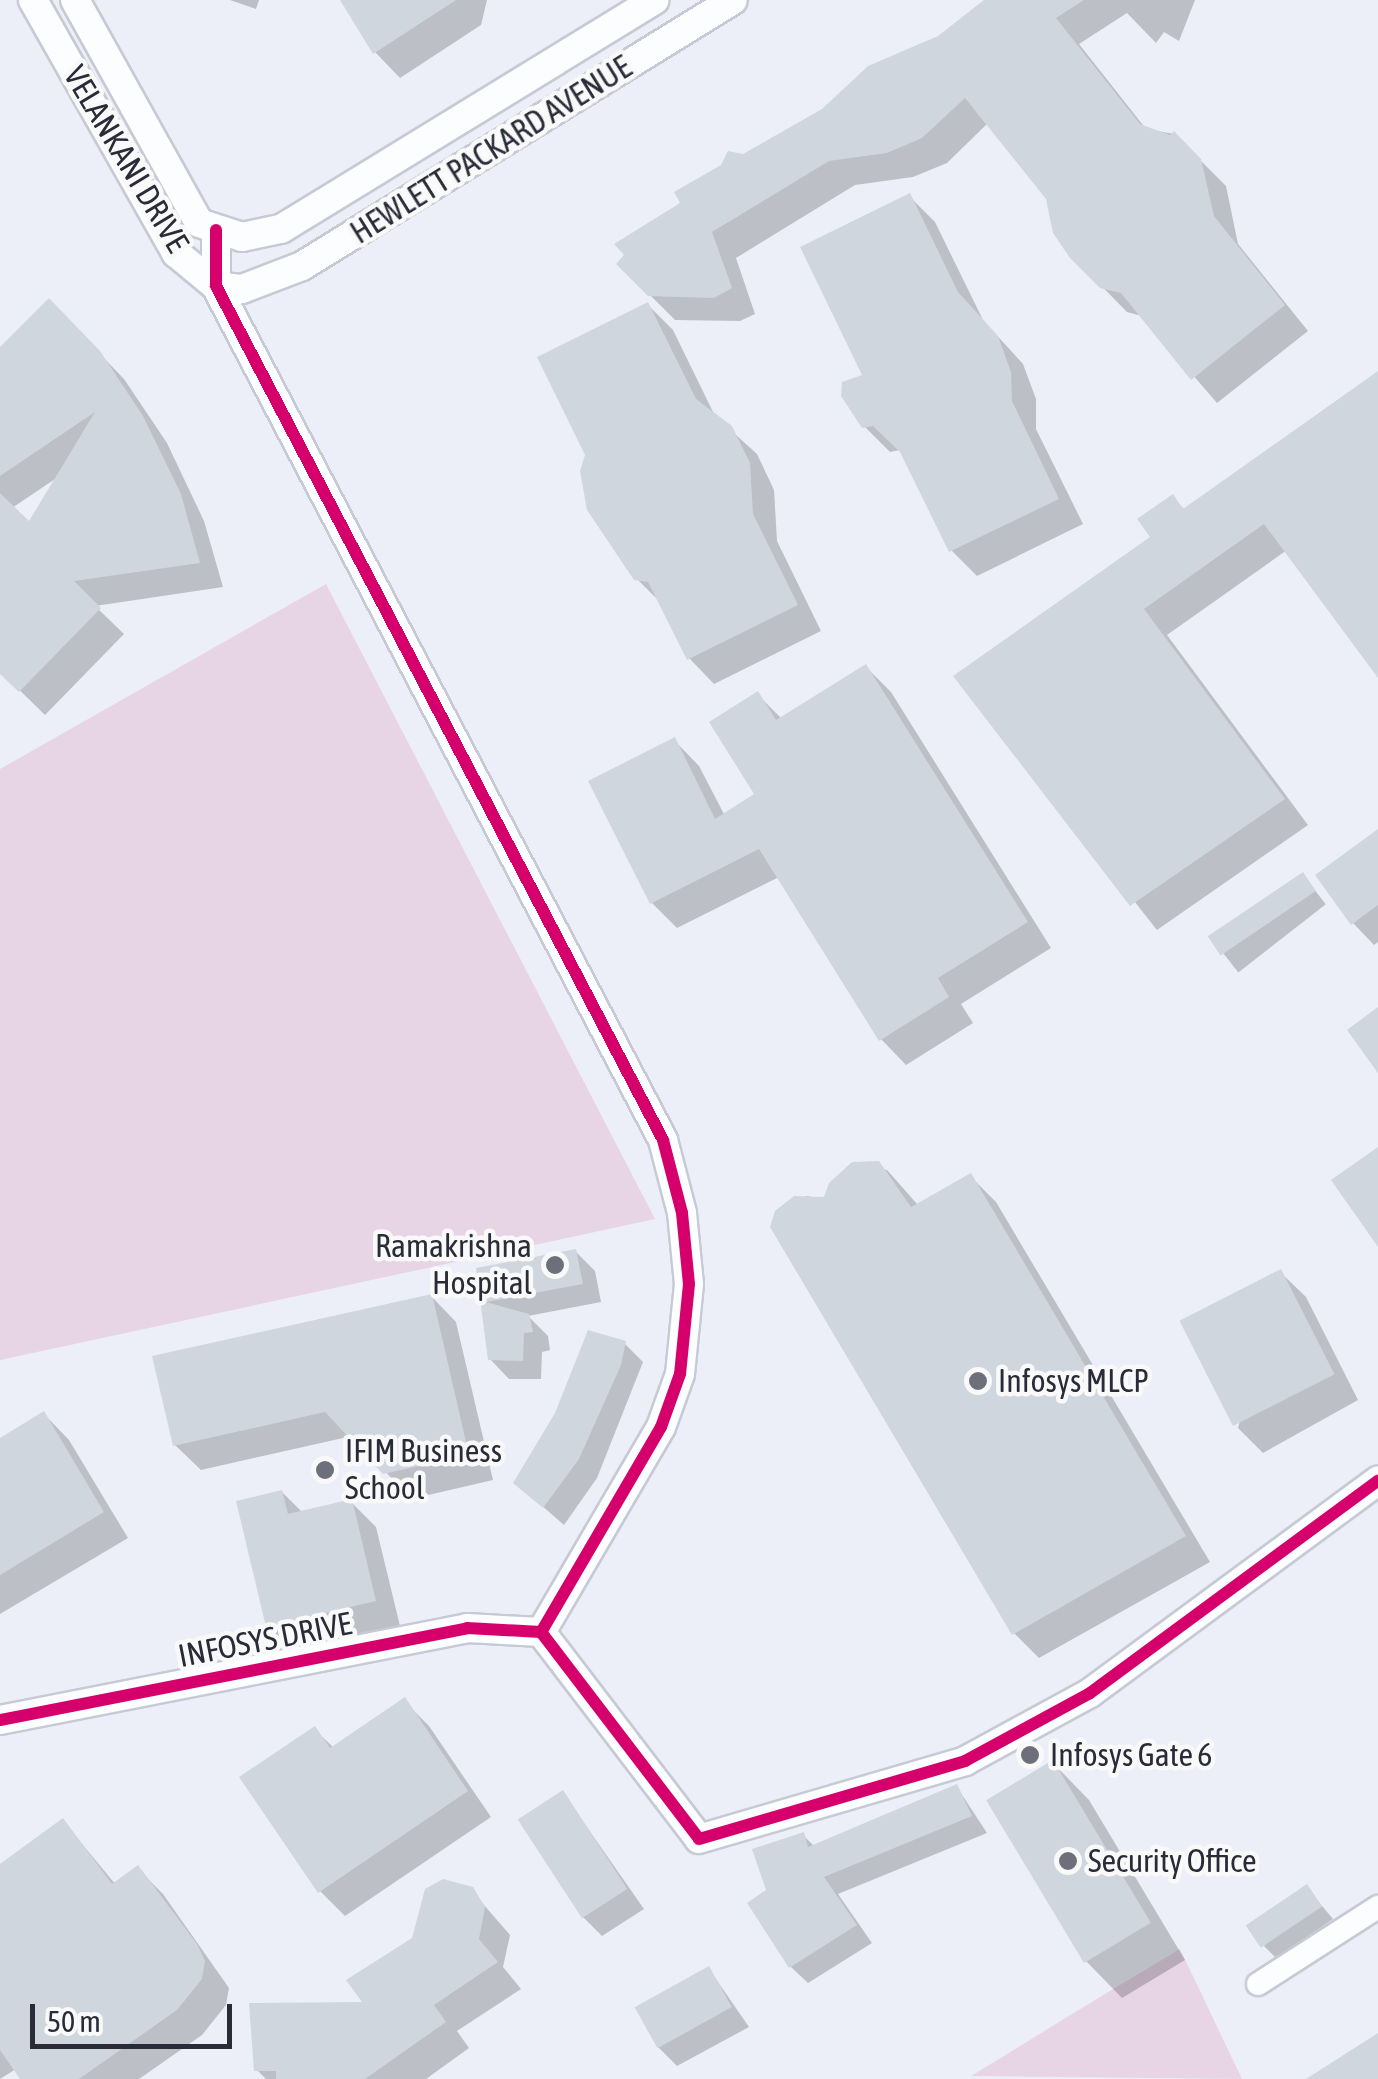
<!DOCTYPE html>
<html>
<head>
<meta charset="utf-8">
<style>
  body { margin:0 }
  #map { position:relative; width:1378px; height:2079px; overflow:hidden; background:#eceff8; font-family:"Asap Condensed",sans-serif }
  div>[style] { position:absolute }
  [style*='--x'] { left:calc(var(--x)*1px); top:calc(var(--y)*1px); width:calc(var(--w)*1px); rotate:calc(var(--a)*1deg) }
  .green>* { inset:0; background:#e7d5e6 }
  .shadow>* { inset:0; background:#0003; transform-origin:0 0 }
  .building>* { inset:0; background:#cfd6de; transform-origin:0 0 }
  .roads { filter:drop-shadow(2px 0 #c7cad4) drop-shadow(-2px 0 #c7cad4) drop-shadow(0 2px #c7cad4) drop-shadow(0 -2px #c7cad4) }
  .minor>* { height:22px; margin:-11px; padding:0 11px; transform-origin:11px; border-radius:11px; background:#fcfdfe }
  .tertiary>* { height:28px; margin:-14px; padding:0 14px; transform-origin:14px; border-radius:14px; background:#fcfdfe }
  .cycleway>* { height:12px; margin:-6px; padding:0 6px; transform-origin:6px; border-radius:6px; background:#d6006c }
  .dots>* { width:28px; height:28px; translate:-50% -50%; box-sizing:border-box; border:5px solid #f9f9f9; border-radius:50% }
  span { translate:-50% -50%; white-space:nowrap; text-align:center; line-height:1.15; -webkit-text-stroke:9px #f9f9f9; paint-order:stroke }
  .street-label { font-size:32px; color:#292c38 }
  .poi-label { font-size:32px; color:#292c38 }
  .right { translate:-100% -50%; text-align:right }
  .left { translate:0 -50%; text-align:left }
  .scale { position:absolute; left:30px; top:2004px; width:202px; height:45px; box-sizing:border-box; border:5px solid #292c38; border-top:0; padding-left:12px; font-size:30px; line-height:35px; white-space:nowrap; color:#292c38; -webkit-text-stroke:8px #f9f9f9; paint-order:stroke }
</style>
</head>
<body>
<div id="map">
  <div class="green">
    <div style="clip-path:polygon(326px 584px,655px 1219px,0 1360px,0 769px)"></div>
    <div style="clip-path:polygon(1180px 1949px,1242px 2079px,971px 2076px,1095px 2000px)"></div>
  </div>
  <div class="shadow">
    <div style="clip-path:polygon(230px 0,259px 0,256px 9px)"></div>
    <div style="clip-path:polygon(343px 0,487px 0,481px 25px,400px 78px,375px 52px)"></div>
    <div style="clip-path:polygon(988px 0,1195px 0,1179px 41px,1164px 32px,1156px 43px,1127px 13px,1079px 44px,1146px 129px,1174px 134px,1226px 186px,1238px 244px,1308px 331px,1217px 403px,1142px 316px,1127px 312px,1072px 256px,1048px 198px,988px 123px,947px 163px,913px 177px,855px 185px,736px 258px,755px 314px,740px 321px,675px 320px,619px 264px,744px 157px,939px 38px)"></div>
    <div style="clip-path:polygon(909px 196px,935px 222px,983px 320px,1023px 364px,1036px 399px,1036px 429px,1083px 524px,977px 576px,952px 551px,900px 450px,890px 452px,864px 426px,866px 376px)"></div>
    <div style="clip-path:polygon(648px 305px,673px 330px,715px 416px,757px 454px,774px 490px,777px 541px,821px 631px,714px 684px,689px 658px,662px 604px,636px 578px)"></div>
    <div style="clip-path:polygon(evenodd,73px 326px,124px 379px,167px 443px,204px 521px,223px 587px,95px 606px,124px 634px,45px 715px,0 671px,0 351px,73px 326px,58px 477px,29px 525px,12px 508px,58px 477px)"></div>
    <div style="clip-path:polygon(1378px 374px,1378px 674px,1287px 550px,1167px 635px,1308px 825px,1157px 930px,957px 677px,1154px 537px,1172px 497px,1185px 510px)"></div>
    <div style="clip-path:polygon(866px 667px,891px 692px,1051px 948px,961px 1004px,973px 1023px,906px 1065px,881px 1039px,779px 877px,677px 928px,652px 903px,674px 740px,699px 766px,725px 816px,758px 795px,758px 695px,782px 719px)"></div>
    <div style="clip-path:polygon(1378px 833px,1378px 942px,1374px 945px,1353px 923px)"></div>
    <div style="left:1303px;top:875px;width:37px;height:111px;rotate:52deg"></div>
    <div style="clip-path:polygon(853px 1165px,887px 1170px,918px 1205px,971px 1177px,996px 1202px,1210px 1562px,1039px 1658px,1014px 1633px,784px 1205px,807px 1196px,825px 1200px)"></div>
    <div style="clip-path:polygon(576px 1252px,595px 1271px,601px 1302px,528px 1316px,548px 1336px,550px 1350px,542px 1352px,541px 1379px,509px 1379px,490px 1359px,478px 1270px)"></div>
    <div style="clip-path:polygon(1280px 1272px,1306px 1297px,1358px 1400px,1263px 1453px,1238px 1428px)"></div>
    <div style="clip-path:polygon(431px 1296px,456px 1322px,493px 1480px,411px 1499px,352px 1436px,201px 1470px,175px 1445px)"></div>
    <div style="clip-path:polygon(624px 1343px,643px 1362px,597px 1478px,564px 1525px,516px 1483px)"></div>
    <div style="clip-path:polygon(44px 1414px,69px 1440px,128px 1538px,0 1614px,0 1440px)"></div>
    <div style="clip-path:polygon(282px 1492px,303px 1513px,351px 1502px,376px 1527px,400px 1626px,293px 1651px,268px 1626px)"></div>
    <div style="clip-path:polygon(404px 1701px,429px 1726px,491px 1817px,345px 1916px,320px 1891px,314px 1729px,334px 1748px)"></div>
    <div style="clip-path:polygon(1053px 1763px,1089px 1800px,1185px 1960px,1122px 1998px,1086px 1961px)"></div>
    <div style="clip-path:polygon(957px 1787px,987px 1833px,838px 1894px,872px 1943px,808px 1983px,791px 1967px,769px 1892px,803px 1835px,815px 1847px)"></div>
    <div style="clip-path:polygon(563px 1793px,644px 1909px,602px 1936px,583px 1917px)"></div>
    <div style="clip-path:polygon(63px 1821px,116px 1885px,138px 1869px,163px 1894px,229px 1988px,226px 2005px,202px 2035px,139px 2079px,23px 2079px,16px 2069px,0 2079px,0 1867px)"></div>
    <div style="clip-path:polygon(1307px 1888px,1333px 1919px,1276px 1958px,1264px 1946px)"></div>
    <div style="clip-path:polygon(471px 1890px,510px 1935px,503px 1967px,521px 1989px,457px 2031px,469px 2048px,426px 2079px,266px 2079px,257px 2070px,366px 2004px)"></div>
    <div style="clip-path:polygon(709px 1969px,749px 2027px,677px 2066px,658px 2047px)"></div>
  </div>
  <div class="building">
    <div style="clip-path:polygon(340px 0,456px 0,373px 54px)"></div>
    <div style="clip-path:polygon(984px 0,1084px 0,1056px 18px,1140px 124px,1170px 135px,1174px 131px,1201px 159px,1214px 216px,1285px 305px,1191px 380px,1121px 293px,1100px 288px,1070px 258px,1053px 233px,1046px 199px,965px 98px,922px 138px,887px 153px,829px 161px,712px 232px,732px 288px,714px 298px,648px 296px,616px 264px,624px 255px,614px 244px,680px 203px,674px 192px,721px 165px,728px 151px,743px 154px,822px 109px,868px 66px,938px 36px)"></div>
    <div style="clip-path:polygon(910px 193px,958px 292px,998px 336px,1011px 372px,1012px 401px,1059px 499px,949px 552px,900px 452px,873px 426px,862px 428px,841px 396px,842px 382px,862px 375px,800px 247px)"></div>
    <div style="clip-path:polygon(49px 298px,100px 351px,143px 416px,181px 494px,200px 563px,74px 581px,101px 608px,19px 692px,0 674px,0 493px,29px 521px,95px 412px,0 476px,0 347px)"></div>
    <div style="clip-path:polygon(648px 302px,696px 399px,732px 426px,750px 463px,753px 514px,798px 605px,687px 660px,648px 582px,634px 580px,587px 510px,580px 471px,585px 455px,537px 357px)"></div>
    <div style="clip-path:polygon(1378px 371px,1378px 678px,1264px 524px,1144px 609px,1285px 799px,1130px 906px,953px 676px,1150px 537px,1137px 519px,1173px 494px,1183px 509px)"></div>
    <div style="clip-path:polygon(866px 664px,1028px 922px,938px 978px,949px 997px,879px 1041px,759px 849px,650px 904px,588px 781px,675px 737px,715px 819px,754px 794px,709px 722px,758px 691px,776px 720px)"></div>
    <div style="clip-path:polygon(1378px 829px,1378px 905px,1351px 925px,1315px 875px)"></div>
    <div style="left:1303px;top:872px;width:23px;height:115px;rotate:56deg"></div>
    <div style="clip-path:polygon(1378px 1007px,1378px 1073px,1347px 1030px)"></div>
    <div style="clip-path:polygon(1378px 1147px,1378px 1247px,1331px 1180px)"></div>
    <div style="clip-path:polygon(879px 1161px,911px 1207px,971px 1173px,1186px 1536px,1012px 1635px,770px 1227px,775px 1211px,794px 1196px,824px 1197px,829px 1183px,852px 1162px)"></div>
    <div style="clip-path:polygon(576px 1249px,583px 1284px,486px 1302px,529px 1314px,533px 1332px,524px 1333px,523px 1361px,488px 1360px,476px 1268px)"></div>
    <div style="left:1281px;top:1269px;width:118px;height:114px;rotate:63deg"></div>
    <div style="clip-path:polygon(432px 1294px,469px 1455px,383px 1474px,325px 1412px,173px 1446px,152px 1356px)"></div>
    <div style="clip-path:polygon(588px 1330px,626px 1341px,621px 1365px,579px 1459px,543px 1508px,513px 1483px,555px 1413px)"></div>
    <div style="clip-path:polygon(44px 1411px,104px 1512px,0 1575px,0 1438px)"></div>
    <div style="clip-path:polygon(282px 1490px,288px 1514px,352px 1499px,376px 1601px,266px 1627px,236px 1501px)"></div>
    <div style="clip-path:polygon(405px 1697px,468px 1791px,318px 1893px,239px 1777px,315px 1726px,330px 1748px)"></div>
    <div style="left:1053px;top:1760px;width:190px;height:78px;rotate:59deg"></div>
    <div style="clip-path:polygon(957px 1784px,972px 1816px,824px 1877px,857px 1925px,789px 1968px,747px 1903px,766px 1890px,752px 1849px,804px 1832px,808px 1847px)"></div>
    <div style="left:563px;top:1790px;width:118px;height:54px;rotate:57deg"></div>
    <div style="clip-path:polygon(63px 1818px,112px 1884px,138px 1865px,197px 1944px,205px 1961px,202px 1979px,177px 2010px,79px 2079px,20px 2079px,0 2050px,0 1864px)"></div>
    <div style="clip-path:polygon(443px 1879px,473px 1887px,485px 1907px,479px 1939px,498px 1962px,434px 2005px,446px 2022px,365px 2079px,276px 2079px,276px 2071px,254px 2071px,249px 2003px,362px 2002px,346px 1980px,412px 1938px,425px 1889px)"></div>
    <div style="left:1307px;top:1884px;width:27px;height:74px;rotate:56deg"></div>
    <div style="left:709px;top:1966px;width:47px;height:85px;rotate:61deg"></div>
    <div style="clip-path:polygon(1378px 2033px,1378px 2079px,1306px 2079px)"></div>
  </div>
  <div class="roads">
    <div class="minor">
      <div style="--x:1258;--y:1984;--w:143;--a:-32.7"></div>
    </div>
    <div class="tertiary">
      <div style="--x:33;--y:0;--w:291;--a:60.5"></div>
      <div style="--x:176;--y:253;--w:52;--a:39.5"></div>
      <div style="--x:216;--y:286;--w:26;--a:7"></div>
      <div style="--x:242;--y:289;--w:64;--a:-21"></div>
      <div style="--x:302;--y:266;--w:506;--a:-31.68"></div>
      <div style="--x:75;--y:0;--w:255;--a:60.9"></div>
      <div style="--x:199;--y:223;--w:45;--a:18"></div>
      <div style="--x:242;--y:237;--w:40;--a:-12"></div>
      <div style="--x:281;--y:229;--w:438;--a:-31.5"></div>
      <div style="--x:216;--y:230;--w:56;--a:90"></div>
      <div style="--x:216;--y:286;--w:964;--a:62.37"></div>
      <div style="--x:663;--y:1140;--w:75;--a:75.4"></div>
      <div style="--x:682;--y:1213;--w:71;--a:84.4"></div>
      <div style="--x:689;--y:1284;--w:90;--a:95.7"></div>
      <div style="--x:680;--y:1374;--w:56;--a:109.7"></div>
      <div style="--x:661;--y:1427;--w:238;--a:120.3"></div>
      <div style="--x:541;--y:1632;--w:260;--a:52.6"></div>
      <div style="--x:699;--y:1839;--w:277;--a:-16.3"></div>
      <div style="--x:965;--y:1761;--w:142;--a:-28.5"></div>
      <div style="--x:1090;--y:1693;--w:358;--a:-36.4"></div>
      <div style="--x:0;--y:1720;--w:476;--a:-11.1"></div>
      <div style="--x:467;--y:1628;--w:74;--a:3.1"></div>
    </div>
  </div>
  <div class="cycleway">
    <div style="--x:216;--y:230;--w:56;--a:90"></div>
    <div style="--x:216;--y:286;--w:964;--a:62.37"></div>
    <div style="--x:663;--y:1140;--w:75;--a:75.4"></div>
    <div style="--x:682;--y:1213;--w:71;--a:84.4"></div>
    <div style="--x:689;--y:1284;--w:90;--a:95.7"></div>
    <div style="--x:680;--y:1374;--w:56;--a:109.7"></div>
    <div style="--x:661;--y:1427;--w:238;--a:120.3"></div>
    <div style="--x:541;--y:1632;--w:260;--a:52.6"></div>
    <div style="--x:699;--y:1839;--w:277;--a:-16.3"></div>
    <div style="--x:965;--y:1761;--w:142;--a:-28.5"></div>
    <div style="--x:1090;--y:1693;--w:358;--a:-36.4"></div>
    <div style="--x:0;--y:1720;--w:476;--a:-11.1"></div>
    <div style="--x:467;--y:1628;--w:74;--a:3.1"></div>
  </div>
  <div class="dots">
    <div style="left:555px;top:1265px;background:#6d707b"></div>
    <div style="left:978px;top:1381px;background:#6d707b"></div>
    <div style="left:325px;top:1470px;background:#6d707b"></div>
    <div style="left:1030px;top:1755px;background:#6d707b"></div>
    <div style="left:1068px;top:1861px;background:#6d707b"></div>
  </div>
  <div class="street-label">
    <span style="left:491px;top:150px;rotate:-32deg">HEWLETT PACKARD AVENUE</span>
    <span style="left:126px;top:159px;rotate:59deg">VELANKANI DRIVE</span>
    <span style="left:265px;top:1640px;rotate:-11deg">INFOSYS DRIVE</span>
  </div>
  <div class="poi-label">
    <span class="right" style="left:532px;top:1265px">Ramakrishna<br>Hospital</span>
    <span class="left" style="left:998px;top:1381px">Infosys MLCP</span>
    <span class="left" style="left:345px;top:1470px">IFIM Business<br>School</span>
    <span class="left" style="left:1050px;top:1755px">Infosys Gate 6</span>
    <span class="left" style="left:1088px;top:1861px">Security Office</span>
  </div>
  <div class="scale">50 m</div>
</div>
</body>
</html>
